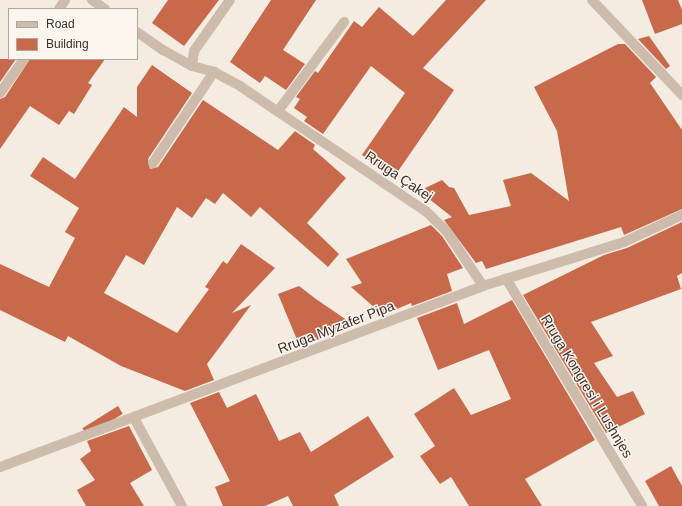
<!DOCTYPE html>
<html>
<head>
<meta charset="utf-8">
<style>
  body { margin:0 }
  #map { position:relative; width:682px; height:506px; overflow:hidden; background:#f4ebe1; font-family:Helvetica,sans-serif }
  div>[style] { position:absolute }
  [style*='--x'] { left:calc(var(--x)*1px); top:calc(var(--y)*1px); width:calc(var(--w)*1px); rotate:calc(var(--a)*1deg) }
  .building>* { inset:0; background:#c8694b; transform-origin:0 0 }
  .minor>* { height:10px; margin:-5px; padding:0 5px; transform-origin:5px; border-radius:5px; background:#cdbbac }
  span { translate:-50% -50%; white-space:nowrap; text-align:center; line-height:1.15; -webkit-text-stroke:3px #fbf5ee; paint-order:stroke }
  .street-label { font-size:14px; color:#3b302b }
  .legend { position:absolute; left:8px; top:8px; width:130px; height:52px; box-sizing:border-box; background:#fbf5ee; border:1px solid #aea6a0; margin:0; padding:5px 7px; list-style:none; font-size:12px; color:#3b302b }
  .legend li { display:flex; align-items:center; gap:8px; height:20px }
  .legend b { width:20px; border:1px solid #aea6a0 }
</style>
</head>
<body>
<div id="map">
  <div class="building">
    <div style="clip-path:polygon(168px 0,219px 0,184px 46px,152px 23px)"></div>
    <div style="clip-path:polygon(271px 0,316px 0,283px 50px,305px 64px,286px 90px,265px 76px,260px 83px,230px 62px)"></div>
    <div style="clip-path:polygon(446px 0,486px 0,423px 68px,454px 90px,394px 177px,362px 155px,405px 93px,371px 66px,323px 134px,304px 121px,307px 117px,294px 108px,300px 99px,296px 97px,315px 71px,318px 73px,354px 21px,362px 27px,379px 7px,413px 36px)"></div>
    <div style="clip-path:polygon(642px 0,678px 0,682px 10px,682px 24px,655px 34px)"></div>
    <div style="clip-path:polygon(649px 36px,670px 66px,666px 69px,638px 39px)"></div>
    <div style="clip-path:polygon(618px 44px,625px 44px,656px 77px,650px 83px,682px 130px,682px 209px,624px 235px,621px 227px,486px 269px,482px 261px,476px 263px,444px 220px,452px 217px,419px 191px,442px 180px,449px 187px,454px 188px,469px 215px,511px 206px,503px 180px,531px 173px,569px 201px,557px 131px,534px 87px)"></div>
    <div style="clip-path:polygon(0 59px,16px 59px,0 82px)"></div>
    <div style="clip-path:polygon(30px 59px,105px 59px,88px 83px,92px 85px,74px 114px,69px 111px,59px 125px,30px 106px,0 149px,0 99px,5px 97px)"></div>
    <div style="clip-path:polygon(152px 65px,192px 93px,148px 159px,150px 169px,158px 167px,203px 100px,278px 150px,295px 131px,315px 145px,313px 149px,346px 178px,307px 223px,339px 254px,328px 267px,260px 207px,251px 217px,223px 193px,215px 204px,206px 198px,192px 218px,177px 207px,144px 265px,126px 255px,104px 293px,177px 333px,209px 289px,205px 287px,223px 261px,227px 264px,241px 244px,275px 268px,232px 313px,251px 305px,207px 364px,214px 380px,185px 391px,121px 366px,68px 336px,65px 342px,0 310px,0 264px,49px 287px,75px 238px,65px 232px,79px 208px,30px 176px,43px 157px,75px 179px,124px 107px,137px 117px,137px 87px)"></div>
    <div style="clip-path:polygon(682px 222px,682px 273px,677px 276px,681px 289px,591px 322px,613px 356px,594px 363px,617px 397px,633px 391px,645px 414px,606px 433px,523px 295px,604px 255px,627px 248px)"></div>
    <div style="clip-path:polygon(431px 225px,442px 236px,463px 268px,447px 274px,452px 291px,412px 306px,411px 303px,383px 315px,351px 287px,362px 283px,346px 259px)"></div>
    <div style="clip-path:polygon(299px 286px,316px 299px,354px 325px,300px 347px,278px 294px)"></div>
    <div style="clip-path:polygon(512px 300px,595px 440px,525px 479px,542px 506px,469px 506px,451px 477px,440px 484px,420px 456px,435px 446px,414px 414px,454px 388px,471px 415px,511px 399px,489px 350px,438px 370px,417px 318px,457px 303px,464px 324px)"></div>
    <div style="clip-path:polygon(219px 392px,227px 408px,256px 394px,279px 441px,300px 432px,311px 452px,368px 416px,394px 457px,334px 495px,339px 506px,293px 506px,288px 496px,265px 506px,223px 506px,215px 487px,230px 481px,190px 403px)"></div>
    <div style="left:118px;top:406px;width:9px;height:42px;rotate:58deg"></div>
    <div style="clip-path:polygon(129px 426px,152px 470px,130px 483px,144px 506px,86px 506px,77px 490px,95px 480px,80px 459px,91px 451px,87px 441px)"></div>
    <div style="clip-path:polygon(671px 466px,682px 486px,682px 506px,659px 506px,645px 481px)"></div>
  </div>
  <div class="minor">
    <div style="--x:92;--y:0;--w:16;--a:35"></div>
    <div style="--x:592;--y:0;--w:131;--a:46.5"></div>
    <div style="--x:59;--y:9;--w:11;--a:-56"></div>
    <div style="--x:137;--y:32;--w:32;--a:35"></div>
    <div style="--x:163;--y:50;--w:33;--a:29"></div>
    <div style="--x:192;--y:66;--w:23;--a:15"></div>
    <div style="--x:214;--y:72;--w:30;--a:28"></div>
    <div style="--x:240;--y:86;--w:225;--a:34"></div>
    <div style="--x:427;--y:212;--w:28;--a:45"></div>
    <div style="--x:447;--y:232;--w:65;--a:56.3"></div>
    <div style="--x:192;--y:66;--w:15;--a:-82"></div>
    <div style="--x:194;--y:51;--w:62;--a:-54.8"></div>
    <div style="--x:0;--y:93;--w:42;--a:-54.8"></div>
    <div style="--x:278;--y:111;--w:111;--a:-53.4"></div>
    <div style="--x:153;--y:163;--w:110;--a:-56.2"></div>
    <div style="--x:507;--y:280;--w:263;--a:59.1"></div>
    <div style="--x:134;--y:418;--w:100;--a:61.4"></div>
    <div style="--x:0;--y:467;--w:516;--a:-20.54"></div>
    <div style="--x:483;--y:286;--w:148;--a:-17.3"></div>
    <div style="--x:624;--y:242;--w:64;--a:-25"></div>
  </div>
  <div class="street-label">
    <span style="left:399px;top:176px;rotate:34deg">Rruga Çakej</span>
    <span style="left:336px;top:327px;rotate:-21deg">Rruga Myzafer Pipa</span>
    <span style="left:587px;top:386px;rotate:59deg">Rruga Kongresi i Lushnjes</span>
  </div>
  <ul class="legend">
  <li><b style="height:5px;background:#cdbbac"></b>Road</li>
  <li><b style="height:11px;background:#c8694b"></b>Building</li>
  </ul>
</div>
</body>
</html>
